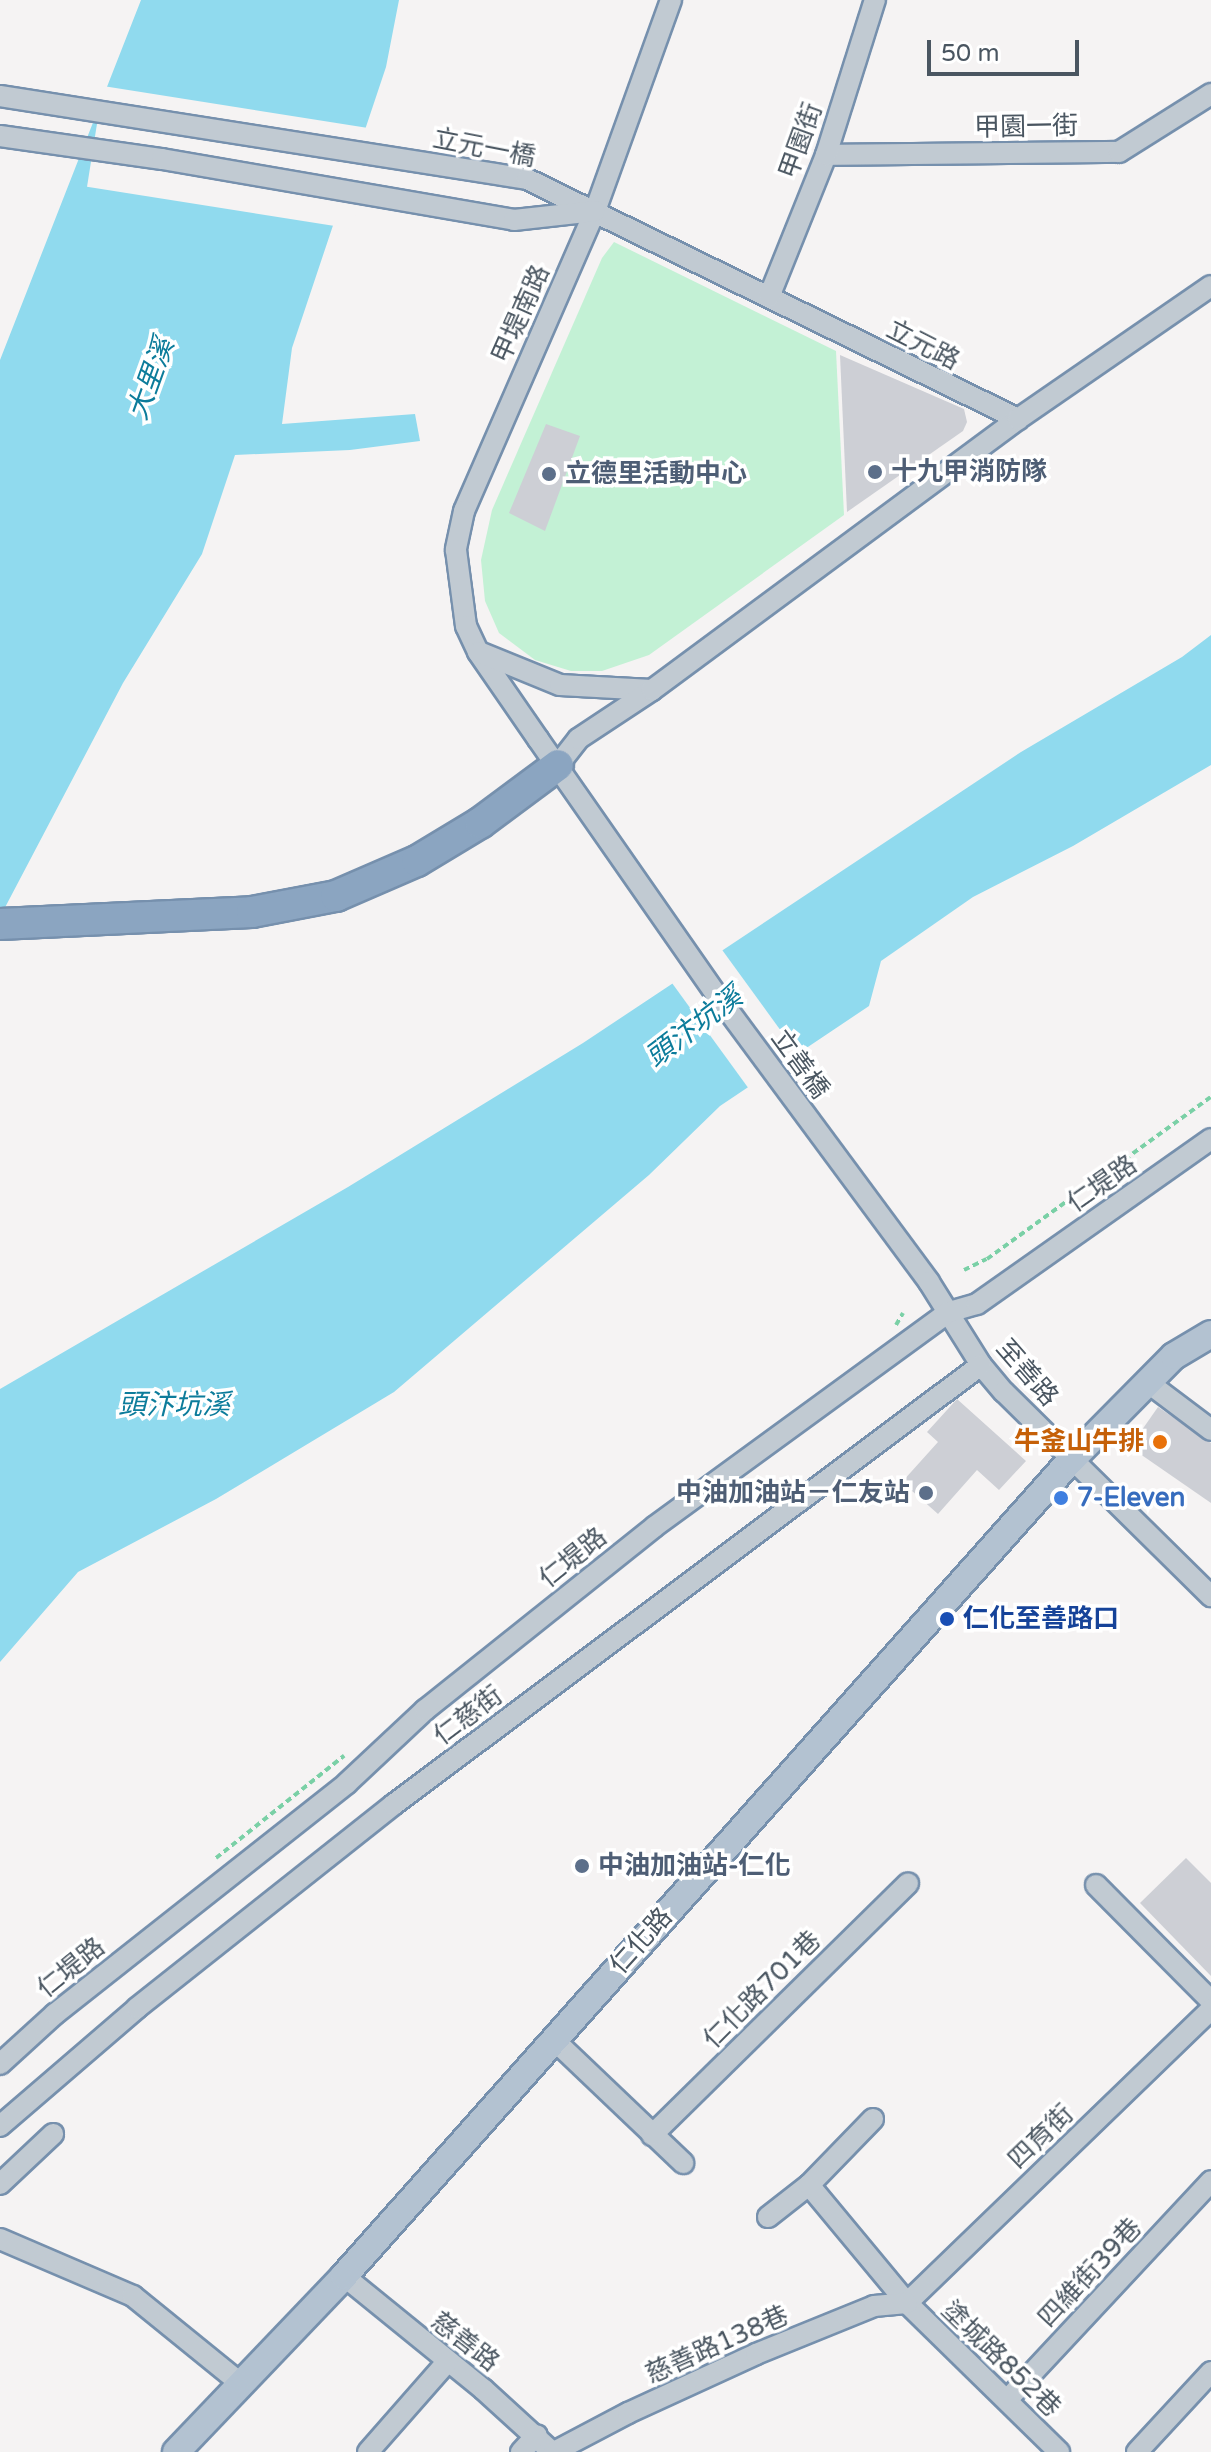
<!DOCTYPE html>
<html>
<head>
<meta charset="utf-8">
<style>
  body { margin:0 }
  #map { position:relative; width:1211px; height:2452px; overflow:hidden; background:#f5f3f3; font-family:"Varela Round","Noto Sans TC",sans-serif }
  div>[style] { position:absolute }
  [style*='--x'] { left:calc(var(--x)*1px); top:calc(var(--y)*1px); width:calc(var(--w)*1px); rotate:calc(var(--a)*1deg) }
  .green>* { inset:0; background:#c3f1d5 }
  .water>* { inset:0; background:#90daee }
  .pier>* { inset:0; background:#f5f3f3; transform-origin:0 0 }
  .building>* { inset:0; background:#cdcfd5 }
  .path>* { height:4px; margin-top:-2px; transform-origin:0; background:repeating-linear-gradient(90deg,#7ad0a6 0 6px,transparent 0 10px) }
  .roads { filter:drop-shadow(2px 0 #7690ad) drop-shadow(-2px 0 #7690ad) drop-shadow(0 2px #7690ad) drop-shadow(0 -2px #7690ad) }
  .minor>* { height:20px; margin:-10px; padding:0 10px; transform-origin:10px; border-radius:10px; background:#c1cad2 }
  .major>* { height:26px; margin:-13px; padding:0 13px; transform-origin:13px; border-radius:13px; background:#b3c2d1 }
  .highway>* { height:30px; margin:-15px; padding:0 15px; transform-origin:15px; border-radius:15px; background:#8ba5c1 }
  .dots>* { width:22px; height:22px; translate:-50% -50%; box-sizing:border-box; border:4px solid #fff; border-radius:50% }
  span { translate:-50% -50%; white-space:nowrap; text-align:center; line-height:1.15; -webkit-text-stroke:7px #fff; paint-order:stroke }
  .street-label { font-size:26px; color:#4a5661 }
  .service-label { font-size:26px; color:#4e5e75; font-weight:700 }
  .left { translate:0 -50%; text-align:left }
  .right { translate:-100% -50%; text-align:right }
  .food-label { font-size:26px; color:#c56008; font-weight:700 }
  .shop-label { font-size:26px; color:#366cbe; font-weight:700 }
  .transit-label { font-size:26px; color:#164399; font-weight:700 }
  .water-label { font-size:28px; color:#0c7c9b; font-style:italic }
  .scale { position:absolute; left:927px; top:40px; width:152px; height:36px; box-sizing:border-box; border:4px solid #4a5661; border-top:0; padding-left:10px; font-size:24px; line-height:28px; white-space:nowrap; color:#4a5661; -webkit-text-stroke:6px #fff; paint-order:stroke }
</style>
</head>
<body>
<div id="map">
  <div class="green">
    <div style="clip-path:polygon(614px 242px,836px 351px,844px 515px,649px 655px,602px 671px,571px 671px,535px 660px,499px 633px,485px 601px,481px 560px,492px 510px,602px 258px)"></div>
  </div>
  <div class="water">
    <div style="clip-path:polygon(141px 0,399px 0,386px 67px,292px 348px,282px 424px,415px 414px,420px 441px,350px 450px,235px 455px,202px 554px,123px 683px,0 917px,0 360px)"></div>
    <div style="clip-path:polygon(1211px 635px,1211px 765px,1073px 846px,973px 897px,881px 961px,869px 1006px,720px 1106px,649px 1175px,394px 1392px,216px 1499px,78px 1572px,0 1662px,0 1389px,348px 1187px,583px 1043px,1021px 752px,1182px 657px)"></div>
  </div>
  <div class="pier">
    <div style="left:103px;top:86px;width:270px;height:102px;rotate:9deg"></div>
    <div style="left:720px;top:947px;width:136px;height:60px;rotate:54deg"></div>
  </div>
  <div class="building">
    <div style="clip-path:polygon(840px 355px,964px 409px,967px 422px,963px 431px,847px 512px)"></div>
    <div style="clip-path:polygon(546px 424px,580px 436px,545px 531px,509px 513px)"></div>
    <div style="clip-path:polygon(957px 1399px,1026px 1461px,999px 1490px,977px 1470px,938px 1514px,902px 1482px,938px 1442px,927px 1432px)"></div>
    <div style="clip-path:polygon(1158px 1407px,1211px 1443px,1211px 1503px,1130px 1447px)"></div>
    <div style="clip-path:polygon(1186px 1858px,1211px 1883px,1211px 1976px,1140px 1903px)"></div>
  </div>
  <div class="path">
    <div style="--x:964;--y:1270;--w:25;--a:-26"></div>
    <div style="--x:987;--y:1259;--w:276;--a:-35.9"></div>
    <div style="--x:896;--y:1325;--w:14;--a:-60"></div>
    <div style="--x:216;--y:1858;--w:164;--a:-38.6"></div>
  </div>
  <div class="roads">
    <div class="minor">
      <div style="--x:671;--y:0;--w:224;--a:109.8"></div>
      <div style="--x:595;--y:211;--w:327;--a:113.6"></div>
      <div style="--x:464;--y:511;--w:40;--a:102"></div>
      <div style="--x:456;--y:550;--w:77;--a:82.5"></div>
      <div style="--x:466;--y:626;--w:29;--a:65"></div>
      <div style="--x:478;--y:652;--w:106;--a:55.4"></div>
      <div style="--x:538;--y:739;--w:316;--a:55.1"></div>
      <div style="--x:719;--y:998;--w:353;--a:53.5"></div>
      <div style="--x:929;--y:1282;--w:98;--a:57.9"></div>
      <div style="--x:981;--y:1365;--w:35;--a:50"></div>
      <div style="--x:1004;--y:1392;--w:291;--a:44.6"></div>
      <div style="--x:0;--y:96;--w:533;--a:8.95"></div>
      <div style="--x:527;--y:179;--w:547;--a:26.05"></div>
      <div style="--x:0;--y:136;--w:164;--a:8.1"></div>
      <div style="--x:162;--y:159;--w:357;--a:9.8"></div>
      <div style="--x:514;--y:220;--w:81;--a:-6.3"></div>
      <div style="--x:826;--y:155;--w:293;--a:-0.6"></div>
      <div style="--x:1119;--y:152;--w:109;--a:-32.2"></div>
      <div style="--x:769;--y:297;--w:153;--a:-68.1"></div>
      <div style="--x:826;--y:155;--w:163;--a:-72.5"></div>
      <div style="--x:479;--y:652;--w:87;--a:22.2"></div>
      <div style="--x:560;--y:685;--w:92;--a:3.1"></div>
      <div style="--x:558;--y:765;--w:33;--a:-52"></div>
      <div style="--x:578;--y:739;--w:89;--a:-33.5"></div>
      <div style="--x:652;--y:690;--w:455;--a:-36.5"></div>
      <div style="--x:1018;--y:419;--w:234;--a:-34.6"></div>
      <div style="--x:1146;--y:1381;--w:81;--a:37"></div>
      <div style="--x:1096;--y:1885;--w:163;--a:45.2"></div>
      <div style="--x:553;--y:2039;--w:180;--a:43.6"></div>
      <div style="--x:0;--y:2064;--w:74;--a:-42.3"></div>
      <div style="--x:55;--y:2014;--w:372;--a:-38.3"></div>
      <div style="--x:347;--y:1783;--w:107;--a:-43.1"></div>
      <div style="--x:425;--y:1710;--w:293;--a:-38.6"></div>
      <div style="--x:654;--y:1527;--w:365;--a:-36.1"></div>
      <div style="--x:949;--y:1312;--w:29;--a:-16"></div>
      <div style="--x:977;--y:1304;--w:286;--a:-35.2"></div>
      <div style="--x:0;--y:2126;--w:181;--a:-40.7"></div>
      <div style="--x:137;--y:2008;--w:327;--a:-38.4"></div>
      <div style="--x:393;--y:1805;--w:734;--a:-36.81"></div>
      <div style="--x:652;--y:2135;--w:359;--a:-44.5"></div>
      <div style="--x:0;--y:2184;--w:73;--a:-43.3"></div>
      <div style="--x:809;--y:2185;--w:153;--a:50.3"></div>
      <div style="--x:907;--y:2303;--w:213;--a:44.4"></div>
      <div style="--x:768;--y:2217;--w:52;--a:-38"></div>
      <div style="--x:809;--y:2185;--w:92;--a:-45.9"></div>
      <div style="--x:0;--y:2239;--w:145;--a:23.2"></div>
      <div style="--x:133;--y:2296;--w:136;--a:39.1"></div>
      <div style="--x:344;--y:2276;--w:179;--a:39.1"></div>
      <div style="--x:483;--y:2389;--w:93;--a:42.4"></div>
      <div style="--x:907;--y:2303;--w:423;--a:-44"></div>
      <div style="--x:1007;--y:2400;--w:299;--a:-47"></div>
      <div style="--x:368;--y:2452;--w:120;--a:-48.7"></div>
      <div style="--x:521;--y:2452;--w:23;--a:-47"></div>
      <div style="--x:554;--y:2452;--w:84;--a:-27.8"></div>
      <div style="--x:628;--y:2413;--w:141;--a:-24.7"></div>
      <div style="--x:756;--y:2354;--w:127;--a:-22.1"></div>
      <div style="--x:874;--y:2306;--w:33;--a:-5"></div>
      <div style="--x:1137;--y:2452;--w:109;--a:-47.2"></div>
    </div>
    <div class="major">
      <div style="--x:176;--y:2452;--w:243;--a:-46.3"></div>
      <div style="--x:344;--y:2276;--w:1093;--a:-48.3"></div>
      <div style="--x:1071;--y:1460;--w:146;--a:-45.3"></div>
      <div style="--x:1174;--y:1356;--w:43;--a:-30.7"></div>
    </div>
    <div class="highway">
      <div style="--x:0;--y:924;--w:252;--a:-2.7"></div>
      <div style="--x:252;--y:912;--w:86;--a:-10.8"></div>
      <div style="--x:336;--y:896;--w:88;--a:-23.4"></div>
      <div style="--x:417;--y:861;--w:74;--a:-31.1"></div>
      <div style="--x:480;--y:823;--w:97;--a:-36.6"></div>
    </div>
  </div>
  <div class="dots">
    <div style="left:875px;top:472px;background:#5c6f8a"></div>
    <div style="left:549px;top:474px;background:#5c6f8a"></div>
    <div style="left:1160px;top:1442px;background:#e8710a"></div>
    <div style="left:926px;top:1493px;background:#5c6f8a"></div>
    <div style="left:1061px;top:1498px;background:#3f7fe0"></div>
    <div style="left:947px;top:1619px;background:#1a4fb4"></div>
    <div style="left:582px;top:1866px;background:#5c6f8a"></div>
  </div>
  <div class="street-label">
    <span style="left:1026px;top:127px;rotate:-1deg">甲園一街</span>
    <span style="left:801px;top:141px;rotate:-70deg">甲園街</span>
    <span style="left:484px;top:148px;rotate:11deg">立元一橋</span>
    <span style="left:521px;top:314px;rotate:-66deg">甲堤南路</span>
    <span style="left:923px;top:345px;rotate:27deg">立元路</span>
    <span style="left:800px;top:1064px;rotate:54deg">立善橋</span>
    <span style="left:1102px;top:1184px;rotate:-35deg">仁堤路</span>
    <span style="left:1027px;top:1373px;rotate:49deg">至善路</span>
    <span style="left:573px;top:1558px;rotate:-39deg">仁堤路</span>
    <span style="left:468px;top:1716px;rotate:-37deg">仁慈街</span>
    <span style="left:641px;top:1941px;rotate:-48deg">仁化路</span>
    <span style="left:71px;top:1968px;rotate:-39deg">仁堤路</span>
    <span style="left:762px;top:1990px;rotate:-45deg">仁化路701巷</span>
    <span style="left:1041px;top:2137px;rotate:-44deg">四育街</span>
    <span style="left:1090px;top:2273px;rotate:-47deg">四維街39巷</span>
    <span style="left:465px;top:2342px;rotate:38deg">慈善路</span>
    <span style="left:717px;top:2345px;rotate:-24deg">慈善路138巷</span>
    <span style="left:1001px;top:2359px;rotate:44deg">塗城路852巷</span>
  </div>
  <div class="service-label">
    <span class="left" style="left:891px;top:472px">十九甲消防隊</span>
    <span class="left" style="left:565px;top:474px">立德里活動中心</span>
    <span class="right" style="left:910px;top:1493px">中油加油站－仁友站</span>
    <span class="left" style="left:598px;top:1866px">中油加油站-仁化</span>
  </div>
  <div class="food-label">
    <span class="right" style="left:1144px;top:1442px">牛釜山牛排</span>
  </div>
  <div class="shop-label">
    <span class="left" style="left:1077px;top:1498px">7-Eleven</span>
  </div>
  <div class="transit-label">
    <span class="left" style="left:963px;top:1619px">仁化至善路口</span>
  </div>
  <div class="water-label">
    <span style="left:151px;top:379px;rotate:-70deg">大里溪</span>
    <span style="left:694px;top:1027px;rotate:-37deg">頭汴坑溪</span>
    <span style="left:174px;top:1405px">頭汴坑溪</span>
  </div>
  <div class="scale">50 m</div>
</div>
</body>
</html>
